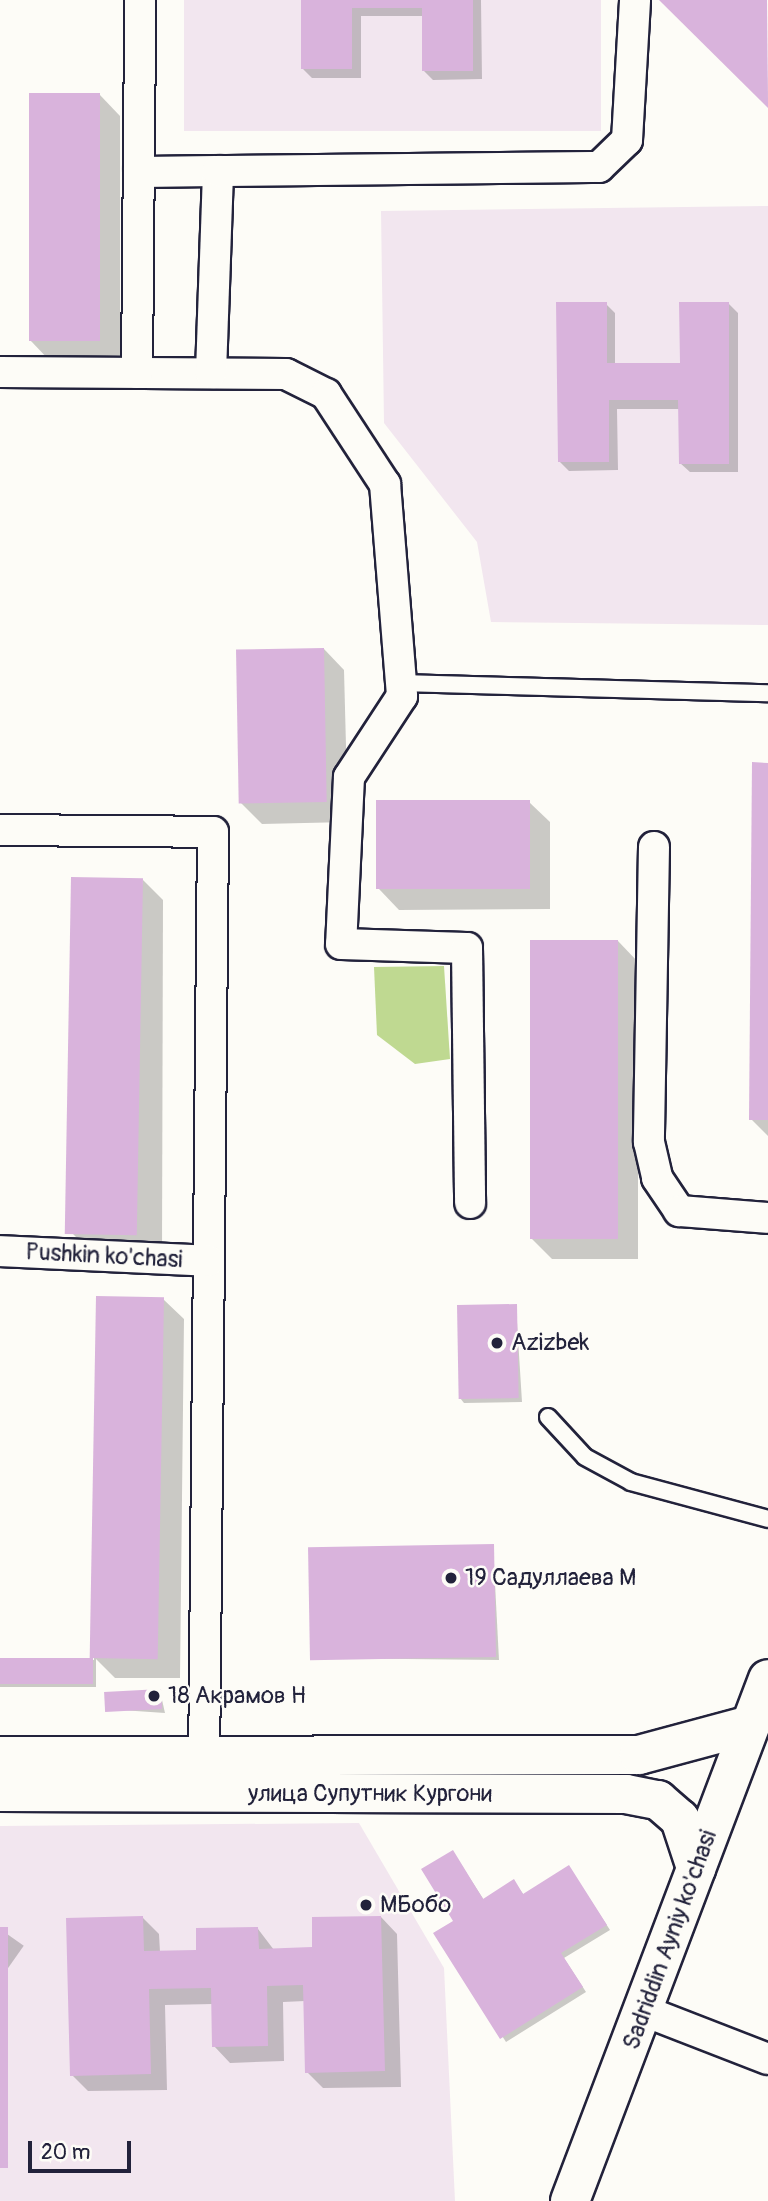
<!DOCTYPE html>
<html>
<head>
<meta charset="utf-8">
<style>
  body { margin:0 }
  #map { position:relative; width:768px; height:2201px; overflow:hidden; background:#fdfcf7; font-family:Pangolin,sans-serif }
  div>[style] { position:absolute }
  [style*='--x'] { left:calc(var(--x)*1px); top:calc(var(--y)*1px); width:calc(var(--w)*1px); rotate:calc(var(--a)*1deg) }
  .built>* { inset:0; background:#f2e6ef; transform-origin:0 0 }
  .green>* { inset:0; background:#bfd991 }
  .shadow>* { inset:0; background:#0003; transform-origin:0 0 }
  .building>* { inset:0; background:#d9b3dc; transform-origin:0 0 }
  .roads { filter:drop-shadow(2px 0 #22223b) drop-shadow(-2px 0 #22223b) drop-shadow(0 2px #22223b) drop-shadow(0 -2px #22223b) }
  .lane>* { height:16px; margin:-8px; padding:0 8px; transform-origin:8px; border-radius:8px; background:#fdfcf7 }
  .street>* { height:30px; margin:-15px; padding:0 15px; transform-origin:15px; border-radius:15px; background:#fdfcf7 }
  .secondary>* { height:38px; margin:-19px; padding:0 19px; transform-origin:19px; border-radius:19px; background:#fdfcf7 }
  .dots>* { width:19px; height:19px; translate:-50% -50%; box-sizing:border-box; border:4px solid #fdfcf7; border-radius:50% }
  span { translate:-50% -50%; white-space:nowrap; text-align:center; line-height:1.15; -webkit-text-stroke:5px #fdfcf7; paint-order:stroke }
  .street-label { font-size:24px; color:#22223b }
  .poi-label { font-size:24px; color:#22223b }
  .left { translate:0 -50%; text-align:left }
  .scale { position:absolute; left:28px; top:2141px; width:103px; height:32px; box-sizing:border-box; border:4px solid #22223b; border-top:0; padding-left:9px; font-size:21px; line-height:24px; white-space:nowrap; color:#22223b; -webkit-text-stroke:5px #fdfcf7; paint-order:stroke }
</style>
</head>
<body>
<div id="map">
  <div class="built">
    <div style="left:184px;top:0;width:417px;height:131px"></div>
    <div style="clip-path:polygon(768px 206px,768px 625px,491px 622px,477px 542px,384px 423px,381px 211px)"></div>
    <div style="clip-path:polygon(359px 1823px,444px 1968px,455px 2201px,0 2201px,0 1826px)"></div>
  </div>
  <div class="green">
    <div style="clip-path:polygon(444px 966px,450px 1059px,415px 1064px,377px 1035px,374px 967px)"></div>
  </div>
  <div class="shadow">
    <div style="clip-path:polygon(303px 0,481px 0,482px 79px,433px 80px,424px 71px,423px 16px,361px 16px,361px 78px,312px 78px,303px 69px)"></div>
    <div style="clip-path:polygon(661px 0,765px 0,768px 106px)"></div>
    <div style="clip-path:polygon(100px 95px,120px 116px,120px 361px,50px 361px,30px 340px)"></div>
    <div style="clip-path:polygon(728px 303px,738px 313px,738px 472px,690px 472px,680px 463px,680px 409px,617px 409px,618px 470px,569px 471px,559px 461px,606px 304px,615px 313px,615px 365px,681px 365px)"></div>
    <div style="clip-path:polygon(324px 649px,344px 670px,348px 822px,262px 824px,241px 803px)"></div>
    <div style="clip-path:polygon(768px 764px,768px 1136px,751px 1119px)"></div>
    <div style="clip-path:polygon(529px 802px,550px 822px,550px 909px,399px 910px,379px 889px)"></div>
    <div style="clip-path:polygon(143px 880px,163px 900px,162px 1254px,93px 1254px,72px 1233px)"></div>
    <div style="clip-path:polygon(618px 941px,638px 962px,638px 1259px,552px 1259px,531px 1238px)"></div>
    <div style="clip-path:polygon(98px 1298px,163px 1299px,184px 1319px,180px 1678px,115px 1678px,96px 1659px,96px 1687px,0 1687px,0 1660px,94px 1660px)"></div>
    <div style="clip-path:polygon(516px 1306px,522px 1402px,464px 1403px,460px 1398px)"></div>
    <div style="clip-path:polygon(493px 1545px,499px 1660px,312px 1658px)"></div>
    <div style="clip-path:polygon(160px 1691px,165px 1713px,106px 1709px)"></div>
    <div style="clip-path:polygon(453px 1852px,484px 1900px,514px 1882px,524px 1895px,569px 1867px,610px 1930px,564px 1958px,586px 1992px,506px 2042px,436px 1934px,455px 1922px)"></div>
    <div style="clip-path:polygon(381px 1917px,397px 1934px,401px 2087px,323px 2088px,307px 2072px,305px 2001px,283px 2002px,284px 2061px,230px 2063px,214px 2046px,213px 2004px,165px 2005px,167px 2090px,88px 2091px,72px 2075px,143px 1918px,159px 1934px,160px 1952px,198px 1951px,258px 1929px,274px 1950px,314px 1949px)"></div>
    <div style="left:0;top:1929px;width:29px;height:255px;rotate:35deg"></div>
  </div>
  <div class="building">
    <div style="clip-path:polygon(301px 0,473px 0,473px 71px,422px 71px,422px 8px,352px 8px,352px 69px,301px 69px)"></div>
    <div style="clip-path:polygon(659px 0,767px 0,768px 108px)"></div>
    <div style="left:29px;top:93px;width:71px;height:248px"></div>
    <div style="clip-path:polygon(556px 302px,607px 302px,607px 363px,680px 363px,679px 302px,729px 302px,729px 464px,679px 464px,678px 400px,609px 400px,609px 462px,558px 462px)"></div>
    <div style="left:324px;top:648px;width:154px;height:88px;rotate:89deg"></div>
    <div style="clip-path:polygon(752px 762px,768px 763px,768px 1120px,749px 1120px)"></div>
    <div style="left:530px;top:800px;width:89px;height:154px;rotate:90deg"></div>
    <div style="left:71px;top:877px;width:72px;height:357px;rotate:1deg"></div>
    <div style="left:530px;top:940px;width:88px;height:299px"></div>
    <div style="left:96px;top:1296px;width:68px;height:362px;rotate:1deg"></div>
    <div style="left:517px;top:1304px;width:94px;height:60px;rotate:89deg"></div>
    <div style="left:494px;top:1544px;width:113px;height:186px;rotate:89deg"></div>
    <div style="left:0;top:1658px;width:93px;height:26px"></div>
    <div style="left:161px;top:1689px;width:20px;height:57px;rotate:87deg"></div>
    <div style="clip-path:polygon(453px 1850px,483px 1899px,514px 1879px,523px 1894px,569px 1865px,607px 1925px,561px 1953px,583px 1987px,500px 2039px,433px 1933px,453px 1921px,421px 1869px)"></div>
    <div style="clip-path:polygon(143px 1916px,144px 1951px,196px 1950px,196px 1928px,258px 1927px,259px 1949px,312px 1947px,312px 1917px,381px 1916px,385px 2071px,305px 2073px,303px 1985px,267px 1986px,268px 2046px,212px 2047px,211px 1988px,149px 1989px,151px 2074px,70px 2076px,66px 1918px)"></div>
    <div style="left:0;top:1927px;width:8px;height:241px"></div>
  </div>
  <div class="roads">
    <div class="lane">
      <div style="--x:400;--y:683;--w:368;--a:1.6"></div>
      <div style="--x:548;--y:1417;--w:54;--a:47.2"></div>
      <div style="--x:585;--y:1457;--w:52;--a:28.5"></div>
      <div style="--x:631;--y:1482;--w:142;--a:15.1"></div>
    </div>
    <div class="street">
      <div style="--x:139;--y:172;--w:79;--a:-0.7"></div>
      <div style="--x:0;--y:372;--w:286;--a:0.4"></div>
      <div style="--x:286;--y:374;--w:45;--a:26.6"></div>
      <div style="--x:326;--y:394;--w:108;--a:56.8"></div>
      <div style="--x:385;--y:484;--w:213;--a:85.4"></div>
      <div style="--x:402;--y:696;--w:97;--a:123.2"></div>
      <div style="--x:349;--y:777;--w:167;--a:92.7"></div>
      <div style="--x:341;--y:944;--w:126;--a:1.8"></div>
      <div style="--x:467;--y:948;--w:255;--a:89.3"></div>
      <div style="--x:137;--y:373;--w:373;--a:-89.5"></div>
      <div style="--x:211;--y:373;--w:202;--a:-88"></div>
      <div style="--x:218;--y:171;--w:381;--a:-0.6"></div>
      <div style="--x:599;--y:167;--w:39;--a:-44"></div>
      <div style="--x:627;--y:140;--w:140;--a:-86.7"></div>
      <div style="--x:0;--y:830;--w:213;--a:0.5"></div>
      <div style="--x:213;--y:832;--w:943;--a:90.55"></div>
      <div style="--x:654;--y:847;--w:295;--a:91"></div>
      <div style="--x:649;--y:1142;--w:37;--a:77"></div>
      <div style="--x:657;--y:1178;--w:40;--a:56"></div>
      <div style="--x:679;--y:1211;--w:89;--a:4.5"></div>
      <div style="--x:0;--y:1251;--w:209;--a:2.7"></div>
      <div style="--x:644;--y:2011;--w:133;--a:21.2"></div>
    </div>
    <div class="secondary">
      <div style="--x:0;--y:1756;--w:639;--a:-0.09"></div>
      <div style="--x:639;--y:1755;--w:115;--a:-15.1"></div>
      <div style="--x:0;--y:1792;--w:626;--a:0.18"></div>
      <div style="--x:626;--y:1794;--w:33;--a:11"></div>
      <div style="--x:658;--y:1800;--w:29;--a:41"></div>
      <div style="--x:680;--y:1819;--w:52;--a:71.9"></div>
      <div style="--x:570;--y:2201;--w:558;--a:-69.23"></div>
    </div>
  </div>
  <div class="dots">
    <div style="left:497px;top:1343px;background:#22223b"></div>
    <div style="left:451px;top:1578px;background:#22223b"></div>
    <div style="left:154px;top:1696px;background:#22223b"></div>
    <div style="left:366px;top:1905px;background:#22223b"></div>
  </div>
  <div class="street-label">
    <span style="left:104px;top:1256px;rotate:3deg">Pushkin ko'chasi</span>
    <span style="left:370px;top:1794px">улица Супутник Кургони</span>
    <span style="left:670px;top:1940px;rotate:-70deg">Sadriddin Ayniy ko'chasi</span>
  </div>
  <div class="poi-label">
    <span class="left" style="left:511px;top:1343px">Azizbek</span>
    <span class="left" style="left:465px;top:1578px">19 Садуллаева М</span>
    <span class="left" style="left:168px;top:1696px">18 Акрамов Н</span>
    <span class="left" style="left:380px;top:1905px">МБобо</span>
  </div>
  <div class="scale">20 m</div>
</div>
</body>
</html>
